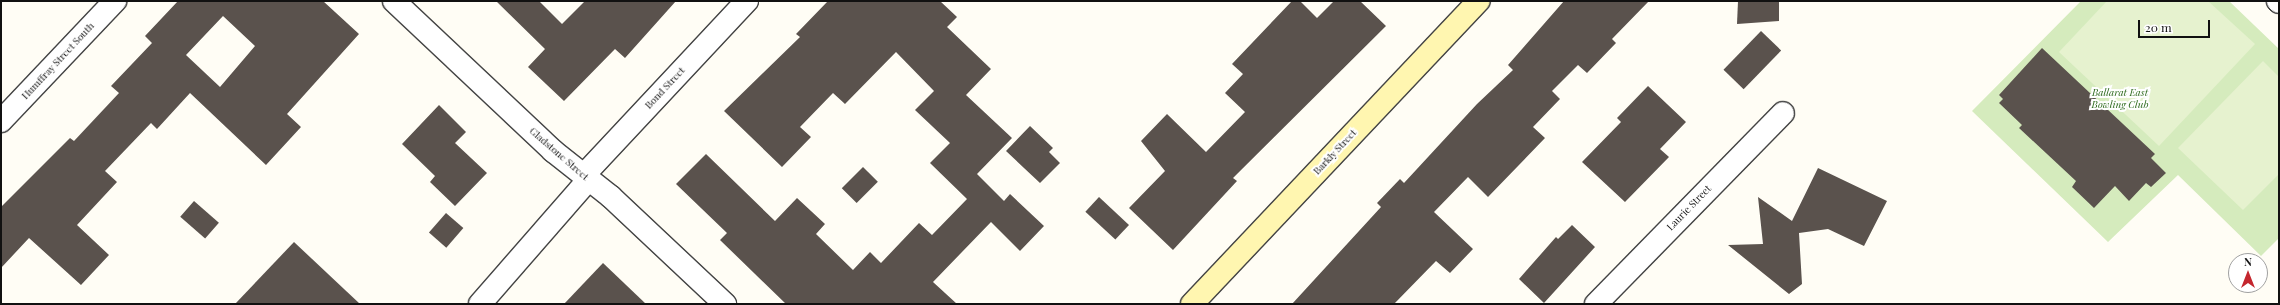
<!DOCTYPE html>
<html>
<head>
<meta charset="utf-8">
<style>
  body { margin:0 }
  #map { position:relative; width:2280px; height:305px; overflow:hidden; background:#fffdf5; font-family:"Playfair Display",serif }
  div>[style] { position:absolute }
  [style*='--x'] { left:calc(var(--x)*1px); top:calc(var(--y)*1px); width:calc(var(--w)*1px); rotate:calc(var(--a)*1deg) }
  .green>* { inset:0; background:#d5ebbd }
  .pitch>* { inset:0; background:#e6f2cf }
  .building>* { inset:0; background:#5a524d; transform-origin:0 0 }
  .roads { filter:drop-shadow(1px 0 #444) drop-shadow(-1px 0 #444) drop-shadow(0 1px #444) drop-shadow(0 -1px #444) }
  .street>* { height:22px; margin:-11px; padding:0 11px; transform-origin:11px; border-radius:11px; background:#fff }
  .secondary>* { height:22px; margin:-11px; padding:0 11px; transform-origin:11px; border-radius:11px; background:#fff6b0 }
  span { translate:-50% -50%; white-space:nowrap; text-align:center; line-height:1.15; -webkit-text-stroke:4px #fff; paint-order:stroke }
  .street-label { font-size:10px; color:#111 }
  .park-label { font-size:10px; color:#2f6b1f; font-style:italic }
  .frame { position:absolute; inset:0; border:2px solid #111; pointer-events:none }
  .north { position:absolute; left:2228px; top:253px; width:40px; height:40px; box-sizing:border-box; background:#fff; border:1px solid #a0a0a0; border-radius:50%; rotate:0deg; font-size:11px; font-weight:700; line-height:16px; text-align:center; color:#111 }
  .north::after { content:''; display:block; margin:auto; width:14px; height:18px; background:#c4262e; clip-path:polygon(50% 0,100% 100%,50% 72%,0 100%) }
  .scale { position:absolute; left:2138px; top:20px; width:72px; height:18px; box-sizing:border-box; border:2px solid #111; border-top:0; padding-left:5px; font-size:12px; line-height:14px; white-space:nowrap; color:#111; -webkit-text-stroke:3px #fff; paint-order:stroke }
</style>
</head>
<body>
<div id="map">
  <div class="green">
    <div style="clip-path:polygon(2081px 1px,2229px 1px,2279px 49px,2279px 238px,2261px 256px,2178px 175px,2108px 242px,1972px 111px)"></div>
  </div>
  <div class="pitch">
    <div style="clip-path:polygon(2107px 1px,2208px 1px,2255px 44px,2159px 146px,2059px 52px)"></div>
    <div style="clip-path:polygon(2263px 61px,2279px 77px,2279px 174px,2243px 210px,2178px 148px)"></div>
  </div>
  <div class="building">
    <div style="clip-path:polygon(evenodd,178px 1px,323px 1px,359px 34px,287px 114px,301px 127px,266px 165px,190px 93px,157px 129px,151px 123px,105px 171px,117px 182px,77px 225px,109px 255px,81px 285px,29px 238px,1px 268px,1px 207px,70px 138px,74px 141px,119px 93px,111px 86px,152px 43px,145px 36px,178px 1px,223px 16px,255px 46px,220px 87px,186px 55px,223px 16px)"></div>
    <div style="clip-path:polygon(496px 1px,539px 1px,562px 24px,585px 1px,676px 1px,625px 58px,615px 49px,564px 101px,528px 67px,545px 49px)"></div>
    <div style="clip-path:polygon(828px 1px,940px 1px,957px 17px,947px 27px,991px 69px,966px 95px,1012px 138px,977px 174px,1004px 201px,1010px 194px,1044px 226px,1020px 251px,991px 222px,933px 282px,957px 304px,786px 304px,720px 240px,727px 233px,676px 184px,706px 154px,775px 221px,797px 198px,825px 224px,816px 234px,853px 270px,870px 252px,881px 263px,919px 223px,932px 235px,967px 199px,930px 163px,950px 143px,915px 110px,934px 91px,896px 52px,845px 104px,833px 93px,800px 127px,811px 137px,782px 167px,724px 111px,800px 37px,796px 34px)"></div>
    <div style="clip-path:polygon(1292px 1px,1300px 1px,1317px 18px,1334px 1px,1360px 1px,1386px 26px,1233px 178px,1237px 181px,1173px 250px,1129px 208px,1165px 171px,1141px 141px,1167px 114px,1206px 152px,1245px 112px,1225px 93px,1243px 74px,1232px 64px)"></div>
    <div style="clip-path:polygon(1564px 1px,1649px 1px,1612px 39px,1616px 43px,1587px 73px,1578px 65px,1552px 91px,1560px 99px,1533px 127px,1545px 138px,1488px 197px,1468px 177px,1434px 212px,1473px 249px,1450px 273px,1436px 261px,1394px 304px,1292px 304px,1381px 207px,1377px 203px,1400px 179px,1404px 183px,1477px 104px,1513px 70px,1508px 65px)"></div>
    <div style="clip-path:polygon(1738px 1px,1779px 1px,1779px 21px,1737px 24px)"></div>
    <div style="left:1761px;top:31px;width:28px;height:54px;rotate:44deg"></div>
    <div style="clip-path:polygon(2042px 48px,2155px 154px,2151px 158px,2166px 173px,2151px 187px,2146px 183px,2129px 201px,2115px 186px,2094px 208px,2072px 187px,2076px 181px,2019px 128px,2022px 125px,1999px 103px,2003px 99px,1999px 95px)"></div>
    <div style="clip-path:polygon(1648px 86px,1686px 122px,1660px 149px,1669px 157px,1625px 202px,1582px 162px,1621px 122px,1617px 118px)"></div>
    <div style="clip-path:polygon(439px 105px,466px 132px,455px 143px,487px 173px,455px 206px,430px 182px,435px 176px,402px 144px)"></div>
    <div style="clip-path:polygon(1030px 126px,1053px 148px,1049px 152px,1060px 163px,1040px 183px,1006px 151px)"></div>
    <div style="left:863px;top:167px;width:21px;height:30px;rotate:45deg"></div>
    <div style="clip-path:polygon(1818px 168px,1887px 201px,1864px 246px,1828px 229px,1799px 233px,1802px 284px,1789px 294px,1728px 245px,1763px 244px,1758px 197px,1792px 221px)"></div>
    <div style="left:1099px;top:197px;width:41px;height:20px;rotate:43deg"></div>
    <div style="left:194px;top:201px;width:33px;height:21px;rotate:41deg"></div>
    <div style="left:446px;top:213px;width:23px;height:26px;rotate:41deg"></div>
    <div style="clip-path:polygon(1572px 225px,1595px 247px,1544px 303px,1519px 279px,1556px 237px,1558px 239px)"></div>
    <div style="clip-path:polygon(294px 242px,360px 304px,235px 304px)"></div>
    <div style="clip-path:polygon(603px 263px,646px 304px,564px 304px)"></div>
  </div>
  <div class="roads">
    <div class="street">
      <div style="--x:394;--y:1;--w:219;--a:43.3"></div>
      <div style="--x:553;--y:151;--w:73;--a:38.3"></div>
      <div style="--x:610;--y:196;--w:158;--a:43.2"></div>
      <div style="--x:2278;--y:1;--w:1;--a:45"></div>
      <div style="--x:1;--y:121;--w:166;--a:-46.5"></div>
      <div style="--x:583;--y:176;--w:240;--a:-46.9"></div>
      <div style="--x:480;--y:304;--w:164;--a:-48.9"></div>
      <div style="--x:1596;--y:304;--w:267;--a:-45.6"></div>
    </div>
    <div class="secondary">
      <div style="--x:1192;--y:304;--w:417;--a:-46.6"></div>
    </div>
  </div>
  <div class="street-label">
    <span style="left:58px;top:61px;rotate:-47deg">Humffray Street South</span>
    <span style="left:665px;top:88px;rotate:-47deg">Bond Street</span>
    <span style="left:1335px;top:152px;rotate:-47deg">Barkly Street</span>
    <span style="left:559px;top:154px;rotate:41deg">Gladstone Street</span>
    <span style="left:1689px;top:208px;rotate:-46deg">Laurie Street</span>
  </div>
  <div class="park-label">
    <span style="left:2120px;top:98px">Ballarat East<br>Bowling Club</span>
  </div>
  <div class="frame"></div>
  <div class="north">N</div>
  <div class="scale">20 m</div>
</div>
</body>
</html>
